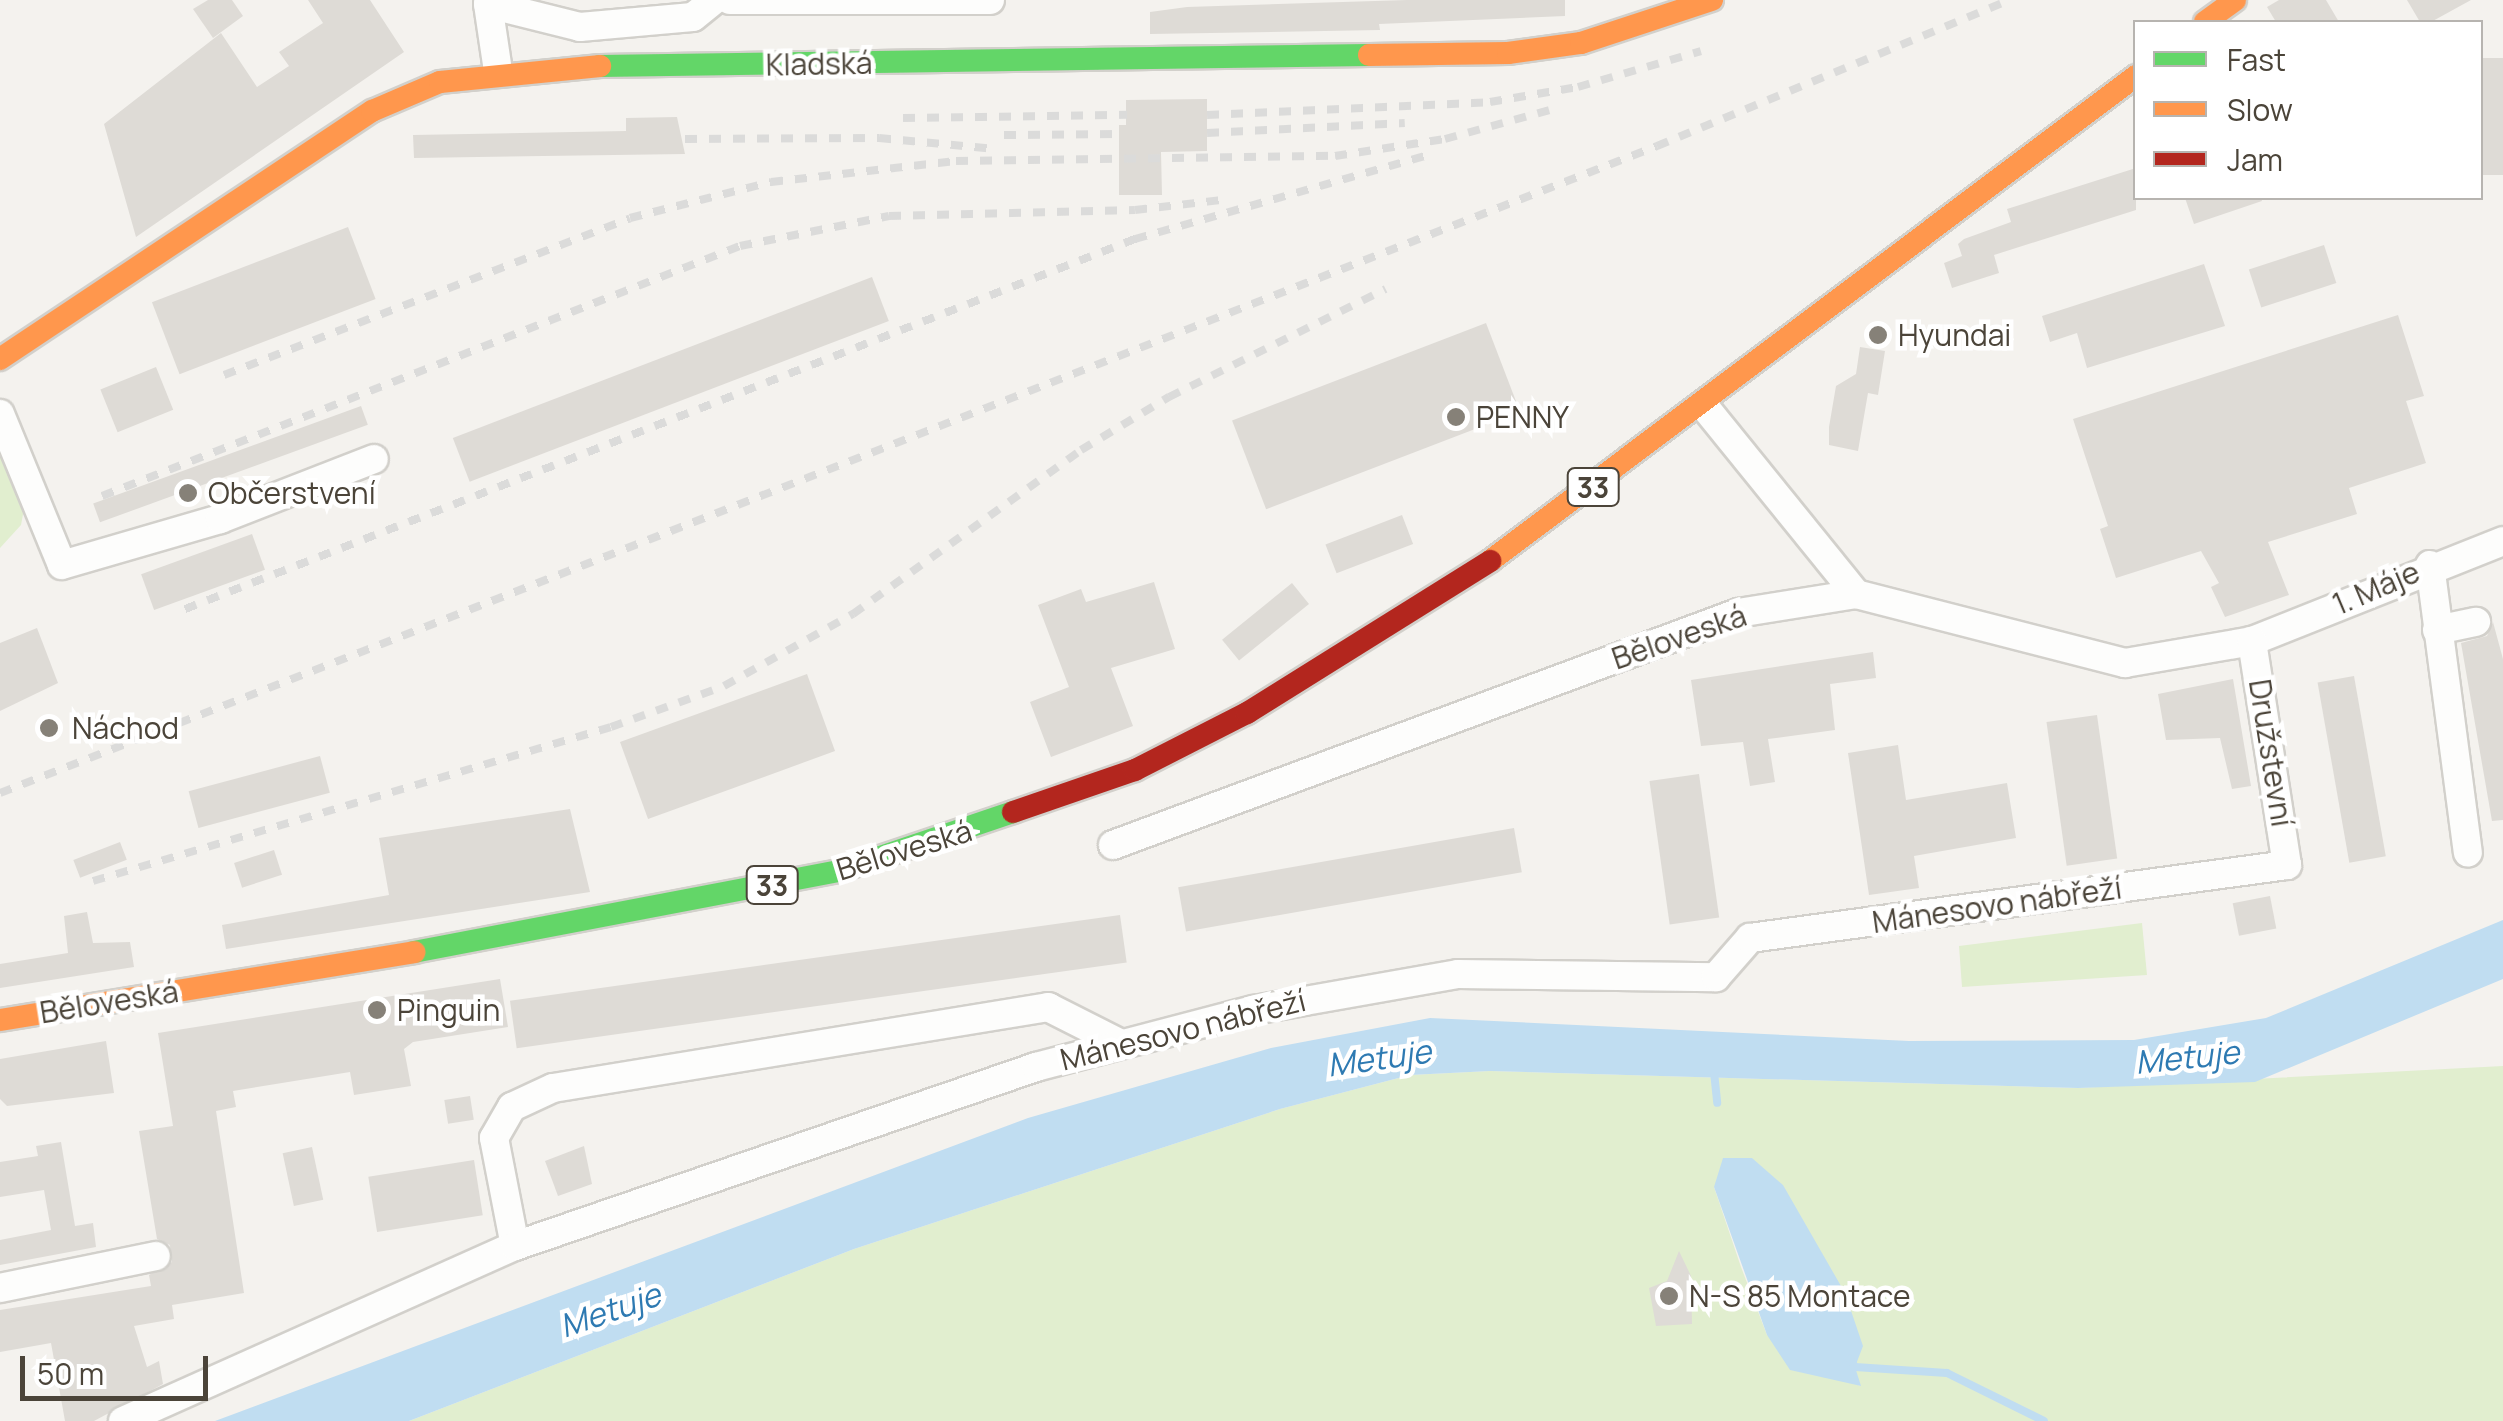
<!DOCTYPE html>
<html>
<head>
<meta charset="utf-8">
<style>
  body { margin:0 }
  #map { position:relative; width:2503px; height:1421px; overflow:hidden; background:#f4f2ee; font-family:Manrope,sans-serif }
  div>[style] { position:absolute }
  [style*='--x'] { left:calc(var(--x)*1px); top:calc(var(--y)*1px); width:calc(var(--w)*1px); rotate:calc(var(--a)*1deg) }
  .green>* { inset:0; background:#e1eecf }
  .water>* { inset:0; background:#c0ddf1 }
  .stream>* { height:8px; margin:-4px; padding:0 4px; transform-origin:4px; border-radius:4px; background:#c0ddf1 }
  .building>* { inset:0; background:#dedbd6; transform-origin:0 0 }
  .roads { filter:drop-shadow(2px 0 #d2d0cb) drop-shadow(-2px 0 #d2d0cb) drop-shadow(0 2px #d2d0cb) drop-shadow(0 -2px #d2d0cb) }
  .street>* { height:28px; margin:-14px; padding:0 14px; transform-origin:14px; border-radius:14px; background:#fdfdfc }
  .fast>* { height:22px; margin:-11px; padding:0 11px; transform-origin:11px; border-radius:11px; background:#63d668 }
  .slow>* { height:22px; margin:-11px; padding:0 11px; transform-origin:11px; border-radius:11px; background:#ff974d }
  .jam>* { height:22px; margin:-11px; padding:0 11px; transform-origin:11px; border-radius:11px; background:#b3261e }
  .rail>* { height:8px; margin-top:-4px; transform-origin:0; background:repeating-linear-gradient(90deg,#dbdbda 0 12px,transparent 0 24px) }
  .dots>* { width:28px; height:28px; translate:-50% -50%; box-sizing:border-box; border:5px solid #fff; border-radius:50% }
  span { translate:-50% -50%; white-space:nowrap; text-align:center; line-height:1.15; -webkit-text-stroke:9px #fff; paint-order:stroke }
  .shield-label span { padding:2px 8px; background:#fff; border:2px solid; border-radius:8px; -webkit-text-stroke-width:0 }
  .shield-label { font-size:28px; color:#4b4439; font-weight:700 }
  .street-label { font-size:30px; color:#4b4439 }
  .poi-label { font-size:30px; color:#4b4439 }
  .left { translate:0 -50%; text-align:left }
  .water-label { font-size:32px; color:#2e7ab2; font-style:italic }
  .legend { position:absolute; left:2133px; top:20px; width:350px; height:180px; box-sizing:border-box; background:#fff; border:2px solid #b7b4b0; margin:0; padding:12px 18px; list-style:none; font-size:30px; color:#4b4439 }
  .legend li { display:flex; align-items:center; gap:20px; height:50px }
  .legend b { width:50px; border:2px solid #b7b4b0 }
  .scale { position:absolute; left:20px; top:1356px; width:188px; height:45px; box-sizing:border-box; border:5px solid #4b4439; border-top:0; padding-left:12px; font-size:30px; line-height:35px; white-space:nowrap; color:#4b4439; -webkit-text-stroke:8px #fff; paint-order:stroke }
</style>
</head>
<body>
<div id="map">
  <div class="green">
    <div style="clip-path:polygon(0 454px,24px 509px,21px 525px,0 548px)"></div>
    <div style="clip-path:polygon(2142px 923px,2147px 975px,1962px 987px,1959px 946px)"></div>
    <div style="clip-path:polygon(evenodd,2503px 1066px,2503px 1421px,409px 1421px,854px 1249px,1280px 1109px,1410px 1075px,1490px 1071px,2078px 1088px,2503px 1066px,1783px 1186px,1807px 1231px,1860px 1386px,1767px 1335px,1741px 1267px,1714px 1187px,1783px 1186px)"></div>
  </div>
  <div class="water">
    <div style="clip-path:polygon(2503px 920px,2503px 979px,2255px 1082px,2078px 1088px,1490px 1071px,1410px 1075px,1280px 1109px,854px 1249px,409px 1421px,215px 1421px,1028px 1118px,1271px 1048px,1430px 1018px,1909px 1041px,2134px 1040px,2266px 1018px)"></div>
    <div style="clip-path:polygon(1723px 1158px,1752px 1158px,1783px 1185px,1845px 1293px,1863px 1346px,1855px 1367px,1861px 1386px,1790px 1370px,1767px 1335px,1714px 1187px)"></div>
  </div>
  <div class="stream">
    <div style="--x:1714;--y:1072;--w:31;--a:84"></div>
    <div style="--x:1850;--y:1359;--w:9;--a:58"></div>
    <div style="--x:1855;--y:1367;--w:92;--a:3.7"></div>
    <div style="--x:1947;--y:1373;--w:108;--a:26.3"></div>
  </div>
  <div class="building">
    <div style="clip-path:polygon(208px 0,232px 0,243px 16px,213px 38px,193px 9px)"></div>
    <div style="clip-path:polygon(308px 0,370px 0,404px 52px,136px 237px,104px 124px,221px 33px,257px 87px,289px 66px,279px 52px,323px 23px)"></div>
    <div style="clip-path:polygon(1407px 0,1565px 0,1565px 16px,1379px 24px,1380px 30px,1150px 34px,1150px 12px,1187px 7px)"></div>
    <div style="clip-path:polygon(2279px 0,2326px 0,2339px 22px,2276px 22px,2267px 7px)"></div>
    <div style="clip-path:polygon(2407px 0,2471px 0,2431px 22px,2420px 22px)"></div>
    <div style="left:2503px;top:58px;width:117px;height:24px;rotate:90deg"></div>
    <div style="clip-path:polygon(1207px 99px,1207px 151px,1161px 152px,1162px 195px,1119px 195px,1119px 125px,1126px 125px,1126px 100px)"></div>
    <div style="clip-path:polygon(677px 117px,685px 154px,414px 158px,413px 135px,626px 131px,626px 118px)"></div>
    <div style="clip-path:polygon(2136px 168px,2136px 210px,1994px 255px,1999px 273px,1952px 288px,1944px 263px,1962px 256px,1958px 244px,1964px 239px,2011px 222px,2007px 209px)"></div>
    <div style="clip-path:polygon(2185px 198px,2261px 198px,2262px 201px,2194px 224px)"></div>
    <div style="left:348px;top:227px;width:77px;height:210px;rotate:69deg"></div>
    <div style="left:2324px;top:245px;width:40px;height:79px;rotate:72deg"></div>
    <div style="clip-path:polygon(2204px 264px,2225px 326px,2087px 368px,2077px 333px,2050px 342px,2042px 316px)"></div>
    <div style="left:872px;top:277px;width:47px;height:449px;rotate:69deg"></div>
    <div style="clip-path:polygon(2398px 315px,2424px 396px,2406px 401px,2426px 463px,2349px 488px,2357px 514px,2268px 542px,2289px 595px,2225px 617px,2211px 587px,2219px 583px,2201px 551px,2116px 578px,2100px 529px,2108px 526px,2073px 419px)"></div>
    <div style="left:1486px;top:323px;width:95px;height:272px;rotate:69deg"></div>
    <div style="clip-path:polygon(1860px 347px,1885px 351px,1878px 395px,1868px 393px,1858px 451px,1829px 445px,1829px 427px,1836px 386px,1856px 374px)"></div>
    <div style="left:156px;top:367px;width:46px;height:60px;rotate:68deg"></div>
    <div style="left:361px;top:406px;width:20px;height:285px;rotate:70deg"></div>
    <div style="left:1402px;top:515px;width:31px;height:82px;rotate:69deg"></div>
    <div style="left:252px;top:534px;width:38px;height:118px;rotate:70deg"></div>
    <div style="clip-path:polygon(1154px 582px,1175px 649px,1111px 668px,1133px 726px,1051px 757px,1030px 702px,1069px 687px,1038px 605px,1081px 589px,1086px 602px)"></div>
    <div style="left:1292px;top:583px;width:27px;height:90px;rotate:51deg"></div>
    <div style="clip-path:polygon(2493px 622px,2503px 659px,2503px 820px,2492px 821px,2461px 643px,2487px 636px)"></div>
    <div style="clip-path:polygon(37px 628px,58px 683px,0 711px,0 643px)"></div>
    <div style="clip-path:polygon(1873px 652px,1876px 678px,1830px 684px,1835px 730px,1768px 739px,1775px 782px,1750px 786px,1743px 742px,1701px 746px,1691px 680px)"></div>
    <div style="left:807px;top:674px;width:82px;height:199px;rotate:70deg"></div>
    <div style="left:2354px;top:676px;width:183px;height:37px;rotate:80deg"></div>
    <div style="clip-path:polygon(2233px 679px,2251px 786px,2232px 789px,2220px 738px,2166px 740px,2158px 694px)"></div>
    <div style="left:2097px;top:715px;width:145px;height:51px;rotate:82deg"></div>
    <div style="clip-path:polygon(1898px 745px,1906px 800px,2007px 783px,2016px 838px,1914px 856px,1919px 888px,1869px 895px,1848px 753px)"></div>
    <div style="left:320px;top:756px;width:38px;height:136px;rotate:75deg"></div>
    <div style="left:1699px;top:774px;width:145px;height:50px;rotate:82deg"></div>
    <div style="clip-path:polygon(570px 809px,590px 892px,226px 949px,222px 925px,389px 895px,379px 838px)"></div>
    <div style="left:1514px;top:828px;width:45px;height:341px;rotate:80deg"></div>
    <div style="left:120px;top:842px;width:19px;height:50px;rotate:69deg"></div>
    <div style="left:274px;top:850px;width:26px;height:42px;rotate:72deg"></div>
    <div style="left:2270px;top:896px;width:33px;height:38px;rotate:79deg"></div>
    <div style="clip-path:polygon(87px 912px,93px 943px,130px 942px,134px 967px,0 988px,0 964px,68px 953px,64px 916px)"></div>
    <div style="left:1120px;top:915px;width:48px;height:616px;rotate:82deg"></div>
    <div style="clip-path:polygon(500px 979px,508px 1027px,413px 1042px,404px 1049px,411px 1086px,354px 1095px,350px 1072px,233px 1091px,236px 1107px,216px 1111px,244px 1293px,172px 1305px,174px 1319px,134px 1326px,147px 1367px,159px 1361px,163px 1384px,94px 1421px,65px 1421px,51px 1343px,0 1352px,0 1310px,151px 1286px,149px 1275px,172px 1262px,170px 1245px,157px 1239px,139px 1131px,173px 1126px,158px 1033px)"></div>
    <div style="clip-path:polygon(106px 1041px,114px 1093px,7px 1106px,0 1099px,0 1059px)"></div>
    <div style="left:470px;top:1096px;width:24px;height:26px;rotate:81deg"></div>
    <div style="clip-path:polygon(61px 1142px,75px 1226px,93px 1223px,96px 1247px,0 1265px,0 1240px,51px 1230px,44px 1190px,0 1197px,0 1162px,38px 1156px,36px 1146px)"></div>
    <div style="clip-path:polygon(584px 1146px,592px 1184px,558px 1196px,545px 1161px)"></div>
    <div style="left:312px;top:1147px;width:54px;height:30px;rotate:78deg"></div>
    <div style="left:474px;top:1160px;width:56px;height:107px;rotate:81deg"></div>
    <div style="clip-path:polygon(1679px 1251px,1691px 1276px,1692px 1324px,1656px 1326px,1649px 1288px,1667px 1281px)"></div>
  </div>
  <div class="roads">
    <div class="street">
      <div style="--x:730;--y:0;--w:260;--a:0"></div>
      <div style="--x:498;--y:71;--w:68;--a:-98.5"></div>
      <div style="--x:488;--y:4;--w:95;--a:14"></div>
      <div style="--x:580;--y:27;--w:113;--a:-5.1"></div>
      <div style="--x:693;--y:17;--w:27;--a:-39"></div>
      <div style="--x:1704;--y:406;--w:242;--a:51"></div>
      <div style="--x:0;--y:414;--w:163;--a:67.7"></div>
      <div style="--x:62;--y:565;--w:165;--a:-16.2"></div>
      <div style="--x:220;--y:519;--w:165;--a:-21.3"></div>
      <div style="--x:2430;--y:565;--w:290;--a:82.5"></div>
      <div style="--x:2437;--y:630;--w:40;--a:-12"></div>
      <div style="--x:1113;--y:845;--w:667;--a:-20.36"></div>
      <div style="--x:1738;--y:613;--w:120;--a:-9.1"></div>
      <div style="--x:1856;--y:594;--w:278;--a:14.4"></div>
      <div style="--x:2125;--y:663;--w:129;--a:-9.8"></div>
      <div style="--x:2252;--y:641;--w:270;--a:-21.7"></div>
      <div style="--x:515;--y:1246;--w:110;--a:-101"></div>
      <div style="--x:494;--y:1138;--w:36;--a:-60"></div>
      <div style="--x:512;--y:1107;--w:45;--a:-24.9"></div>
      <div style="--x:553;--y:1088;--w:502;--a:-9.29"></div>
      <div style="--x:1048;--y:1007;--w:82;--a:26.9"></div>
      <div style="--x:0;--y:1288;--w:159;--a:-11.6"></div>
      <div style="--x:123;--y:1421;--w:429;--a:-24.1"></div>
      <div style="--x:515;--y:1246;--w:551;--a:-18.96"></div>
      <div style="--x:1036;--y:1067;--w:225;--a:-14.7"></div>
      <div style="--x:1254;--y:1010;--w:207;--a:-10"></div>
      <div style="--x:1458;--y:974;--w:258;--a:0.7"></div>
      <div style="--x:1716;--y:977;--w:52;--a:-48.9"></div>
      <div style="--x:1750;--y:938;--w:542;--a:-7.74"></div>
      <div style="--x:2287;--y:865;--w:227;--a:-98.9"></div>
    </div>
    <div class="fast">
      <div style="--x:600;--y:66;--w:769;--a:-0.82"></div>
      <div style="--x:414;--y:952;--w:436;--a:-10.8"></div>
      <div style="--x:842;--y:870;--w:181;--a:-18.7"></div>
    </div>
    <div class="slow">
      <div style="--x:2205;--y:22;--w:37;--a:-36"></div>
      <div style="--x:1369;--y:55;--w:139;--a:-0.8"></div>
      <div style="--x:1508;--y:53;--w:74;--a:-7.8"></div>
      <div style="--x:1581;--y:43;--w:138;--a:-18.2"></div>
      <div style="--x:0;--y:359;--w:447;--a:-33.7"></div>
      <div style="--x:372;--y:111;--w:74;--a:-23.1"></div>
      <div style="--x:440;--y:82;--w:161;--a:-5.7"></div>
      <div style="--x:1490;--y:561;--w:808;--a:-36.9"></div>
      <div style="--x:0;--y:1020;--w:420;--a:-9.3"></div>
    </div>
    <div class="jam">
      <div style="--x:1013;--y:812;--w:129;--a:-19"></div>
      <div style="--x:1135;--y:770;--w:126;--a:-27"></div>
      <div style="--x:1247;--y:713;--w:287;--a:-32"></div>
    </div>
  </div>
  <div class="rail">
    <div style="--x:1207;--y:115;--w:283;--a:-2.6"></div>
    <div style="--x:1490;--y:102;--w:89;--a:-9.7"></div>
    <div style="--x:1578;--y:87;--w:128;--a:-16.3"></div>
    <div style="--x:903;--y:118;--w:224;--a:-0.8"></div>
    <div style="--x:1207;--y:133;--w:198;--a:-2.9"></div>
    <div style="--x:1004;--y:135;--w:115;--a:-0.5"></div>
    <div style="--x:685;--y:139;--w:194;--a:-0.3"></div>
    <div style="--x:879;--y:138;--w:117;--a:5.4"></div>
    <div style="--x:224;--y:375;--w:435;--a:-21.1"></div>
    <div style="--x:630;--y:218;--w:146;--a:-14.3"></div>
    <div style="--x:771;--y:182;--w:186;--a:-6.5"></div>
    <div style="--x:956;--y:161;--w:379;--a:-0.8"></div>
    <div style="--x:1335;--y:156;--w:111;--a:-8.8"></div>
    <div style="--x:1445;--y:139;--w:112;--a:-15.5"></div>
    <div style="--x:102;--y:496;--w:685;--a:-21.4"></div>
    <div style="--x:740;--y:246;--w:152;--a:-11.4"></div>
    <div style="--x:889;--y:216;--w:246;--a:-1.4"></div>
    <div style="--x:1135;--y:210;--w:88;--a:-6.6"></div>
    <div style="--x:185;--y:609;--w:1020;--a:-21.28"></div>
    <div style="--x:1135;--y:239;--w:301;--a:-16"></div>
    <div style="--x:0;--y:793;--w:1779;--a:-21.33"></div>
    <div style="--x:1657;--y:146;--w:382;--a:-22.5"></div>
    <div style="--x:93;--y:881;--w:540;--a:-16.56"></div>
    <div style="--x:611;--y:727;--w:120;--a:-19.9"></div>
    <div style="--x:724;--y:686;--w:148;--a:-29.2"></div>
    <div style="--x:853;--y:614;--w:281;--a:-35.7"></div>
    <div style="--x:1081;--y:450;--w:103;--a:-31.1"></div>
    <div style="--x:1169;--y:397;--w:242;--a:-26.5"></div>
  </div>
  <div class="dots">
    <div style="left:1878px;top:335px;background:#868178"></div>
    <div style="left:1456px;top:417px;background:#868178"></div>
    <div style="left:188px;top:493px;background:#868178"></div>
    <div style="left:49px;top:728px;background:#868178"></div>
    <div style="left:377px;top:1010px;background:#868178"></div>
    <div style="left:1669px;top:1296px;background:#868178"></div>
  </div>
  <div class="shield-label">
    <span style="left:1593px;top:487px">33</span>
    <span style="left:772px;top:885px">33</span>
  </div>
  <div class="street-label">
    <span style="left:819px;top:64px;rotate:-1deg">Kladská</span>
    <span style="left:2376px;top:588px;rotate:-23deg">1. Máje</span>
    <span style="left:1679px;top:637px;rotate:-19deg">Běloveská</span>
    <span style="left:2271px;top:753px;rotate:81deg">Družstevní</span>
    <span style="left:904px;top:850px;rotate:-17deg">Běloveská</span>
    <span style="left:1997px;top:905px;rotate:-8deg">Mánesovo nábřeží</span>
    <span style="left:109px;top:1002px;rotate:-9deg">Běloveská</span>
    <span style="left:1183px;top:1030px;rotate:-14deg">Mánesovo nábřeží</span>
  </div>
  <div class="poi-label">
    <span class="left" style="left:1898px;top:335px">Hyundai</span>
    <span class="left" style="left:1476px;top:417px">PENNY</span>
    <span class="left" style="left:208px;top:493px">Občerstvení</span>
    <span class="left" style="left:72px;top:728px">Náchod</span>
    <span class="left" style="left:397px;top:1010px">Pinguin</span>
    <span class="left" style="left:1689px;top:1296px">N-S 85 Montace</span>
  </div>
  <div class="water-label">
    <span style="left:2187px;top:1057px;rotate:-6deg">Metuje</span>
    <span style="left:1379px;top:1058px;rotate:-8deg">Metuje</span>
    <span style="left:610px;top:1310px;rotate:-19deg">Metuje</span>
  </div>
  <ul class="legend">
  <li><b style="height:12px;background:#63d668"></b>Fast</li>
  <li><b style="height:12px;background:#ff974d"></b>Slow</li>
  <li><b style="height:12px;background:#b3261e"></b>Jam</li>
  </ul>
  <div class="scale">50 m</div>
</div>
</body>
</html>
